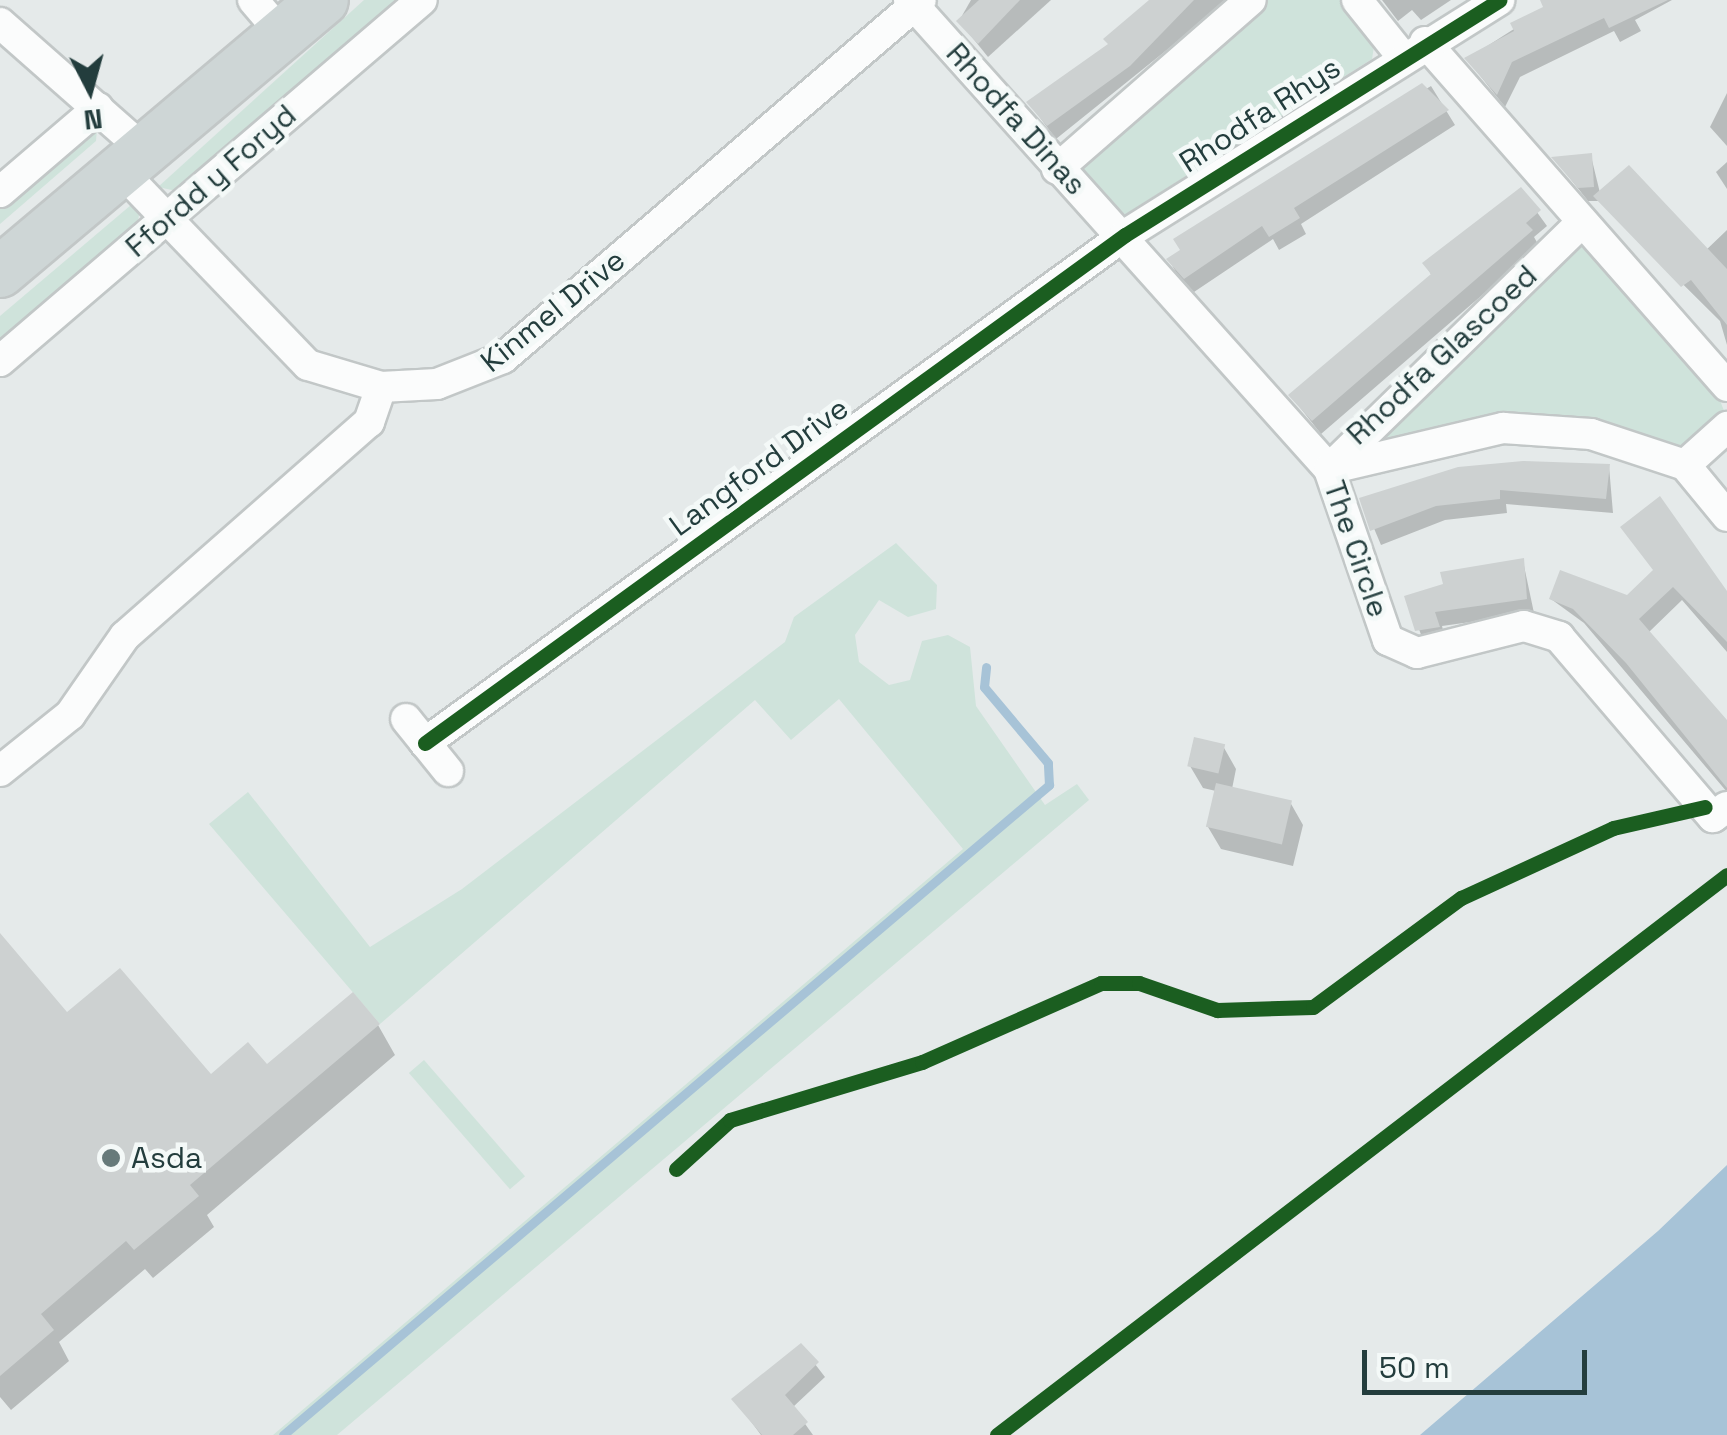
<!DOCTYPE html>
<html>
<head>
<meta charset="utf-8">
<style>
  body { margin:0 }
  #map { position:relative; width:1727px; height:1435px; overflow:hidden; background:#e5eaea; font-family:"Space Grotesk",sans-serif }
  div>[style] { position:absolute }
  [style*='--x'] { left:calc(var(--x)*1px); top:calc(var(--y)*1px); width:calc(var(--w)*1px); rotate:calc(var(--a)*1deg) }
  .green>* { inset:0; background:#cfe3db; transform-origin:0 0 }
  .water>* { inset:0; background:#a7c3d7 }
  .shadow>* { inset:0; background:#0003 }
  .stream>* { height:9px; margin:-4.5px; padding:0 4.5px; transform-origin:4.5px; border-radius:4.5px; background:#a7c3d7 }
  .building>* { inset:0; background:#cdd1d1; transform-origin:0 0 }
  .roads { filter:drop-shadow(2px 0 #c2c7c7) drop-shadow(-2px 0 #c2c7c7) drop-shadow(0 2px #c2c7c7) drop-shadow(0 -2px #c2c7c7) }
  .minor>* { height:30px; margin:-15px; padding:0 15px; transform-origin:15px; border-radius:15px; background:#fbfcfc }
  .primary>* { height:50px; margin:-25px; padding:0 25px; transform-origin:25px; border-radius:25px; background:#ced6d6 }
  .cycleway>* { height:15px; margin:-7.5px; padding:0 7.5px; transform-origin:7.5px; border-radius:7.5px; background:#1b5e20 }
  .dots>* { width:28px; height:28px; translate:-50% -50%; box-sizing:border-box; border:5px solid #f4f9f8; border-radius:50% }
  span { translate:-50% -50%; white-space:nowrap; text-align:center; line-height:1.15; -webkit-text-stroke:9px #f4f9f8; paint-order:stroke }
  .street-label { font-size:30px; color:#233d3d }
  .poi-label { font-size:30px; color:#233d3d }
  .left { translate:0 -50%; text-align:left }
  .north { position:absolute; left:40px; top:40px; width:100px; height:100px; -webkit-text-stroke:8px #f4f9f8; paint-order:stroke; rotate:174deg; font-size:28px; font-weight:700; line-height:40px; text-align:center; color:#233d3d }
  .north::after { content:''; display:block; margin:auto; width:35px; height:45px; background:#233d3d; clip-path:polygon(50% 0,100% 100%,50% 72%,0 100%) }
  .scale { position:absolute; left:1362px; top:1350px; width:225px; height:45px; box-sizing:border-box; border:5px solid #233d3d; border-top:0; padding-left:12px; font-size:30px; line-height:35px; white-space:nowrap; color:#233d3d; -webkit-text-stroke:8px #f4f9f8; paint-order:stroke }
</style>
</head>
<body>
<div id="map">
  <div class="green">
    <div style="clip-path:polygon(364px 0,403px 0,181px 192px,158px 187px)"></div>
    <div style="clip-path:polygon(1261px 0,1341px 0,1375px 40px,1372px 59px,1126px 214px,1111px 212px,1075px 163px)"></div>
    <div style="clip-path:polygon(97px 129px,96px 141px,0 224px,0 208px)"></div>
    <div style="clip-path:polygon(131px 205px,140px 209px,137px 227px,0 348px,0 316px)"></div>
    <div style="clip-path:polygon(1578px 243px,1716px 390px,1726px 416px,1676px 449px,1516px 415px,1424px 429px,1356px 452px)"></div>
    <div style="clip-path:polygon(896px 543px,937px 585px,936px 609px,908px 617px,879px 600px,855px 635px,859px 662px,889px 685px,910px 680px,922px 641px,948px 635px,970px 647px,976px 706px,1045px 805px,1077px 784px,1089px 800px,337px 1435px,273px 1435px,963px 849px,839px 699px,791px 740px,755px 700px,380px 1024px,209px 824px,248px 792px,370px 947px,462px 889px,785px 642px,794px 617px)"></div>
    <div style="left:424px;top:1060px;width:154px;height:20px;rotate:49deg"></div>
  </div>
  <div class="water">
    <div style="clip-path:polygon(1727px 1165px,1727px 1435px,1420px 1435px,1658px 1231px)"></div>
  </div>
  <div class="shadow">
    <div style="clip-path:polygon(971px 0,1051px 0,988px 57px,959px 21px)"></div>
    <div style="clip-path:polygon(1150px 0,1229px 0,1056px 139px,1029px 103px,1110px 46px)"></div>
    <div style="clip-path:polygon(1382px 0,1451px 0,1421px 20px,1412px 10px,1398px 21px)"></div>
    <div style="clip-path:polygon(1559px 0,1672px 0,1635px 20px,1641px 31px,1620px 42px,1614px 31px,1520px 77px,1505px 107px,1467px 59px)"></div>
    <div style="clip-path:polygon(1431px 86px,1455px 125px,1301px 224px,1306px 234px,1279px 250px,1273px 239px,1194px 292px,1177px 274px,1169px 260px,1183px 251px,1176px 240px)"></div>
    <div style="clip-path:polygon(1727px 93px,1727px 146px,1710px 127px)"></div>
    <div style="clip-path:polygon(1591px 156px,1600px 193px,1704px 252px,1727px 230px,1727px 345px,1720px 321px,1599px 201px,1588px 201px,1554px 158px)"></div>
    <div style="clip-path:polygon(1727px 162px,1727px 189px,1716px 172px)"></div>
    <div style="clip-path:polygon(1521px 190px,1547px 226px,1534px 237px,1539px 246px,1321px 434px,1291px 396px,1432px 276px,1425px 264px)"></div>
    <div style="clip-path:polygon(1609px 466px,1613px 513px,1506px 504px,1507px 513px,1445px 520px,1381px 545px,1362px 500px)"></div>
    <div style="clip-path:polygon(1523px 561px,1534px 613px,1442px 626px,1446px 642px,1425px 645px,1407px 598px)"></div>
    <div style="clip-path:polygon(1655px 572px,1727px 595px,1727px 652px,1682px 600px,1648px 633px,1727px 721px,1727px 792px,1584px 623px,1551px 599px,1628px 598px)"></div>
    <div style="clip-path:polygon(1223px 746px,1236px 769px,1232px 789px,1290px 802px,1303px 825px,1293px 866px,1221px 849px,1208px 827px,1216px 791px,1203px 788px,1190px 766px)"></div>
    <div style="clip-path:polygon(0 937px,67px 1016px,210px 1077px,267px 1068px,378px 1025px,395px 1055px,207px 1215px,214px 1227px,153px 1278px,145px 1269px,59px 1342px,69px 1361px,11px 1410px,0 1397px)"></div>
    <div style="clip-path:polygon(801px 1346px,825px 1377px,793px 1407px,813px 1435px,761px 1435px,735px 1400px)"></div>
  </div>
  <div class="stream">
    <div style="--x:283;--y:1435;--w:1005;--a:-40.32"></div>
    <div style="--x:1049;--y:785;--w:22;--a:-93"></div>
    <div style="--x:1048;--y:763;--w:99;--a:-130.1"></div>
    <div style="--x:984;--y:687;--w:20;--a:-84"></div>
  </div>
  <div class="building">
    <div style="clip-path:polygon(979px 0,1020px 0,978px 44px,956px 21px)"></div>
    <div style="clip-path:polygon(1149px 0,1194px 0,1130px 66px,1047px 126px,1026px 102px,1108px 44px,1103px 39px)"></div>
    <div style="clip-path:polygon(1540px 0,1668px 0,1609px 28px,1604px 18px,1512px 62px,1497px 95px,1464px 58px,1514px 31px,1510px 23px,1543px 7px)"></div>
    <div style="clip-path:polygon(1422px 83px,1449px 110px,1294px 208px,1300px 218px,1269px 237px,1262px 226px,1184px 279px,1166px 259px,1180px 250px,1173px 239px)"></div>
    <div style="clip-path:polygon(1592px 153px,1594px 187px,1578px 188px,1551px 157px)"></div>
    <div style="clip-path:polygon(1629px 165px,1727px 269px,1727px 325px,1691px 280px,1681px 287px,1593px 196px)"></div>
    <div style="clip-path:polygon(1521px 187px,1541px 210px,1526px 223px,1533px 230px,1312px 421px,1288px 395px,1431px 274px,1422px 263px)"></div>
    <div style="clip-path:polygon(1523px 461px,1610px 464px,1606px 499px,1500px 490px,1500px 499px,1436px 506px,1370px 531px,1359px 498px,1458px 467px)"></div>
    <div style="clip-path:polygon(1660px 496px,1727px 591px,1727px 642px,1673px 587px,1639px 619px,1727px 720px,1727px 788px,1626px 663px,1573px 609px,1549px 599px,1560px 570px,1627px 595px,1653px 570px,1620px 527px)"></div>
    <div style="clip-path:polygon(1524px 558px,1527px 599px,1435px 612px,1440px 627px,1415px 631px,1404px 596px,1443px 584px,1440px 572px)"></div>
    <div style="left:1194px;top:737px;width:32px;height:30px;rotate:13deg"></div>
    <div style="left:1216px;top:783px;width:78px;height:45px;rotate:13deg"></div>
    <div style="clip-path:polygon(0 933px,67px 1012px,120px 968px,211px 1074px,248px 1042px,267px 1064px,353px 992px,380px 1024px,190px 1185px,199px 1196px,134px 1250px,126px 1241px,41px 1314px,54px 1330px,0 1376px)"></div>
    <div style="clip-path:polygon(801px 1343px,819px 1362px,785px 1395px,808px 1422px,793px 1435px,762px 1435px,731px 1399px)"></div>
  </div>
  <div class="roads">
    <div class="minor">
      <div style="--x:253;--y:0;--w:45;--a:49.5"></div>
      <div style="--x:909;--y:0;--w:630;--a:48.15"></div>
      <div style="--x:1329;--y:469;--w:181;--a:71"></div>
      <div style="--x:1388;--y:640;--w:32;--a:24"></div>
      <div style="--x:1417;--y:653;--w:110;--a:-14.2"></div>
      <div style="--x:1524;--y:626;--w:37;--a:17"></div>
      <div style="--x:1559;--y:637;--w:237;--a:49.5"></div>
      <div style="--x:1713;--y:817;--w:17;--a:-36"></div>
      <div style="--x:1357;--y:0;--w:70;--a:51.3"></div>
      <div style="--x:0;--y:23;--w:193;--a:41.4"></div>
      <div style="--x:1425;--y:42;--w:458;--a:48.7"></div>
      <div style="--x:1057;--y:169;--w:257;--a:-41.1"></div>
      <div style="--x:121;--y:171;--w:269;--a:46.1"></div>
      <div style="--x:308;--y:365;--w:76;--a:16.8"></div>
      <div style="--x:381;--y:387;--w:56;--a:-3.1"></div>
      <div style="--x:437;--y:384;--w:71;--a:-21.5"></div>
      <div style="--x:503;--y:358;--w:550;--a:-40.58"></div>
      <div style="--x:0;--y:192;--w:129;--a:-40.6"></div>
      <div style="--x:1579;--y:225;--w:349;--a:135.7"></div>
      <div style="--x:1329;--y:469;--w:179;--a:-13.3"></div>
      <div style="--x:1503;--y:428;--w:88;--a:3.9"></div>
      <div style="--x:1591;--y:434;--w:99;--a:18.3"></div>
      <div style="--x:1685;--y:465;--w:66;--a:50.5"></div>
      <div style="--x:0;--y:361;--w:555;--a:-40.55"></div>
      <div style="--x:1685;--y:465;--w:57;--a:-42.1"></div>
      <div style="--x:406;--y:719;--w:67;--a:51.1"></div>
      <div style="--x:425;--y:743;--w:865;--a:-35.97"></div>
      <div style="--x:1125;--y:235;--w:442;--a:-32.1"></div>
      <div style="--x:0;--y:771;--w:90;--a:-38.7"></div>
      <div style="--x:70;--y:715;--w:96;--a:-55.2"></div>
      <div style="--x:125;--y:636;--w:325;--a:-41.3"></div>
      <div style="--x:369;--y:422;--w:37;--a:-71"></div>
    </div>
    <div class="primary">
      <div style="--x:0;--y:272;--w:422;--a:-40.1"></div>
    </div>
  </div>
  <div class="cycleway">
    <div style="--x:425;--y:743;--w:865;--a:-35.97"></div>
    <div style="--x:1125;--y:235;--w:442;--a:-32.1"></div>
    <div style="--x:676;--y:1169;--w:73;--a:-42.2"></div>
    <div style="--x:730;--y:1120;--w:201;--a:-16.8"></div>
    <div style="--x:922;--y:1062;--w:196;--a:-23.8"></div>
    <div style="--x:1101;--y:983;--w:38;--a:0"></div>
    <div style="--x:1139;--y:983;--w:83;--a:19.1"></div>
    <div style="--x:1217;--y:1010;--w:96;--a:-1.8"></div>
    <div style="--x:1313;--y:1007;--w:184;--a:-36.4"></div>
    <div style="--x:1461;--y:898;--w:167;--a:-24.7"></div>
    <div style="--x:1613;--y:828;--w:94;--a:-12.9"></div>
    <div style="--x:997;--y:1435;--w:920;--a:-37.49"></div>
  </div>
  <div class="dots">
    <div style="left:111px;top:1158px;background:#677a7a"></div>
  </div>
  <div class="street-label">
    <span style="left:1260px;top:115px;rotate:-33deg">Rhodfa Rhys</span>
    <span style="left:1016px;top:119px;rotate:48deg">Rhodfa Dinas</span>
    <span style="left:211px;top:181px;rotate:-41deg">Ffordd y Foryd</span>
    <span style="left:553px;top:311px;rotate:-39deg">Kinmel Drive</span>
    <span style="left:1442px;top:355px;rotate:-43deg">Rhodfa Glascoed</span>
    <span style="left:759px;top:467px;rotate:-36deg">Langford Drive</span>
    <span style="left:1356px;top:549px;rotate:71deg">The Circle</span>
  </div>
  <div class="poi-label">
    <span class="left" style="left:131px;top:1158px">Asda</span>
  </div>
  <div class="north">N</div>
  <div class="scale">50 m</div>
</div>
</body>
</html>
